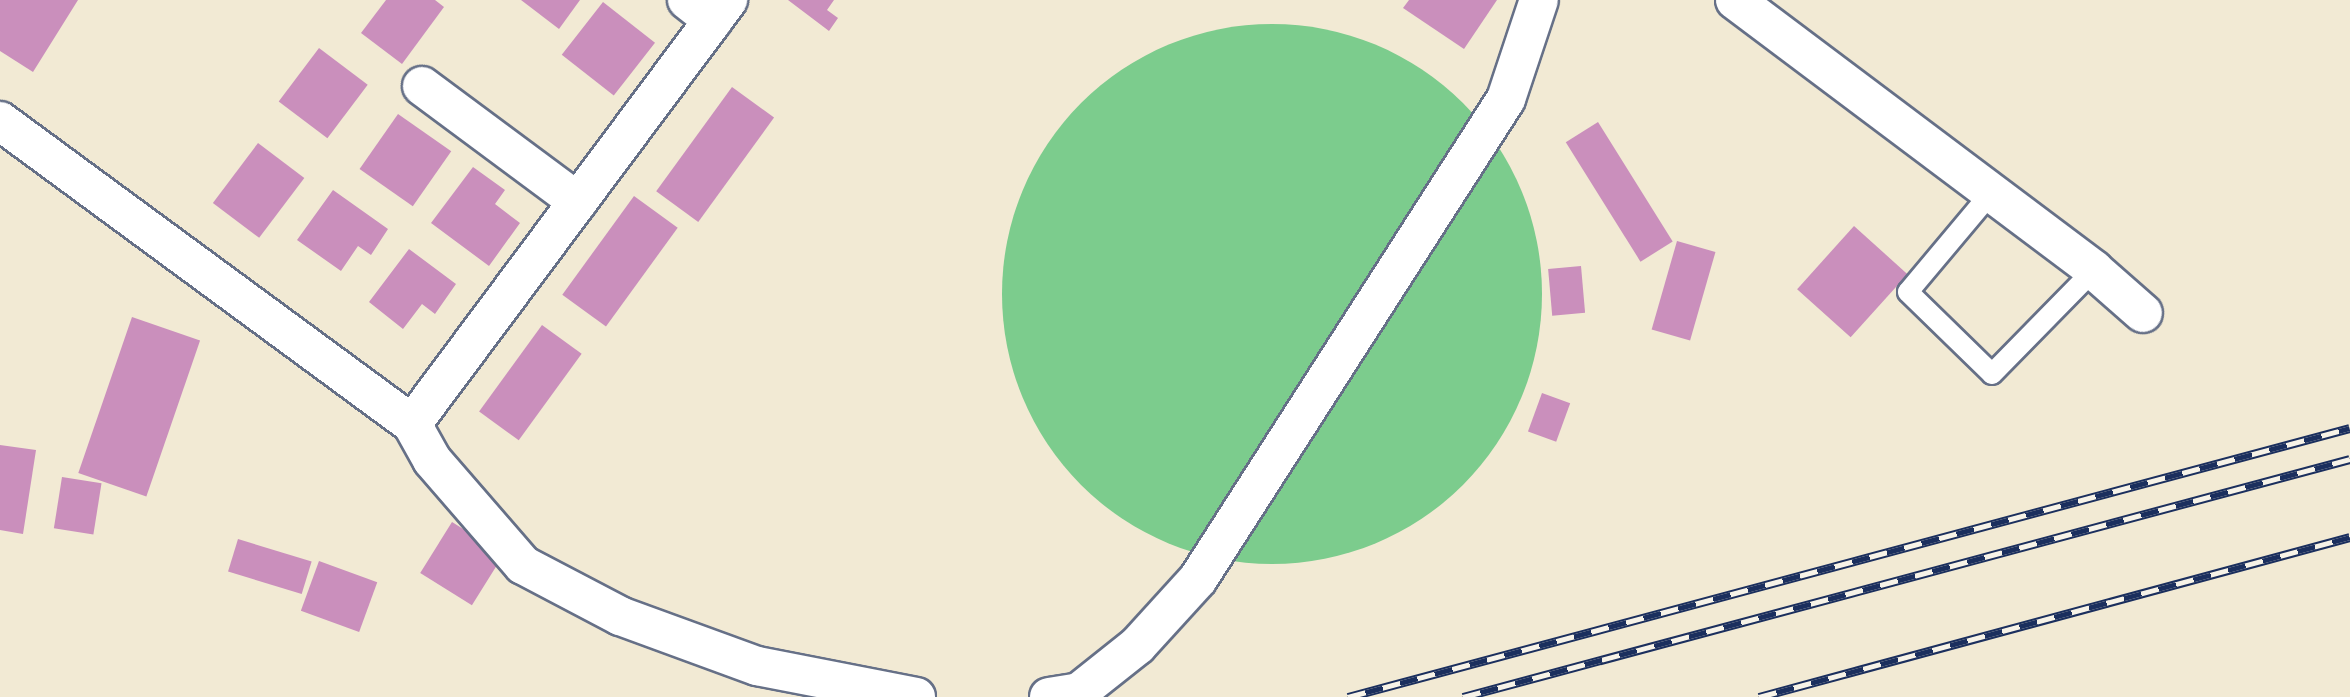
<!DOCTYPE html>
<html>
<head>
<meta charset="utf-8">
<style>
  body { margin:0 }
  #map { position:relative; width:2350px; height:697px; overflow:hidden; background:#f2ead4; font-family:"Patrick Hand",sans-serif }
  div>[style] { position:absolute }
  [style*='--x'] { left:calc(var(--x)*1px); top:calc(var(--y)*1px); width:calc(var(--w)*1px); rotate:calc(var(--a)*1deg) }
  .green>* { inset:0; background:#7ccc8d }
  .round { border-radius:50% }
  .building>* { inset:0; background:#ca8fbc; transform-origin:0 0 }
  .roads { filter:drop-shadow(2px 0 #667087) drop-shadow(-2px 0 #667087) drop-shadow(0 2px #667087) drop-shadow(0 -2px #667087) }
  .service>* { height:20px; margin:-10px; padding:0 10px; transform-origin:10px; border-radius:10px; background:#fff }
  .minor>* { height:38px; margin:-19px; padding:0 19px; transform-origin:19px; border-radius:19px; background:#fff }
  .rail>* { height:9px; margin-top:-4.5px; transform-origin:0; background:repeating-linear-gradient(90deg,#f7f3e8 0 18px,#1b2f5e 0 36px); box-sizing:border-box; border-block:2px solid #1b2f5e }
  span { translate:-50% -50%; white-space:nowrap; text-align:center; line-height:1.15; -webkit-text-stroke:6px #f7f3e8; paint-order:stroke }
</style>
</head>
<body>
<div id="map">
  <div class="green">
    <div class="round" style="left:1002px;top:24px;width:540px;height:540px"></div>
  </div>
  <div class="building">
    <div style="clip-path:polygon(0 0,78px 0,33px 72px,0 51px)"></div>
    <div style="clip-path:polygon(386px 0,435px 0,444px 7px,402px 64px,361px 33px)"></div>
    <div style="clip-path:polygon(521px 0,580px 0,559px 29px)"></div>
    <div style="clip-path:polygon(788px 0,834px 0,827px 10px,838px 18px,829px 31px)"></div>
    <div style="clip-path:polygon(1409px 0,1497px 0,1464px 49px,1403px 8px)"></div>
    <div style="left:603px;top:2px;width:66px;height:67px;rotate:38deg"></div>
    <div style="left:319px;top:48px;width:61px;height:67px;rotate:37deg"></div>
    <div style="left:732px;top:87px;width:52px;height:129px;rotate:36deg"></div>
    <div style="left:398px;top:114px;width:65px;height:67px;rotate:35deg"></div>
    <div style="left:1598px;top:122px;width:141px;height:38px;rotate:58deg"></div>
    <div style="left:258px;top:143px;width:58px;height:75px;rotate:37deg"></div>
    <div style="clip-path:polygon(473px 167px,505px 190px,495px 204px,520px 223px,489px 266px,431px 223px)"></div>
    <div style="clip-path:polygon(333px 190px,388px 229px,371px 255px,358px 246px,341px 271px,297px 240px)"></div>
    <div style="left:634px;top:196px;width:54px;height:122px;rotate:36deg"></div>
    <div style="left:1854px;top:226px;width:72px;height:85px;rotate:42deg"></div>
    <div style="left:1677px;top:241px;width:40px;height:92px;rotate:16deg"></div>
    <div style="clip-path:polygon(409px 249px,456px 284px,435px 314px,422px 304px,403px 329px,369px 302px)"></div>
    <div style="left:1581px;top:266px;width:47px;height:33px;rotate:85deg"></div>
    <div style="left:132px;top:317px;width:72px;height:165px;rotate:19deg"></div>
    <div style="left:542px;top:325px;width:49px;height:107px;rotate:36deg"></div>
    <div style="left:1542px;top:393px;width:30px;height:41px;rotate:20deg"></div>
    <div style="clip-path:polygon(0 445px,36px 450px,23px 534px,0 530px)"></div>
    <div style="left:62px;top:477px;width:40px;height:52px;rotate:9deg"></div>
    <div style="left:452px;top:522px;width:61px;height:60px;rotate:32deg"></div>
    <div style="left:238px;top:539px;width:77px;height:34px;rotate:17deg"></div>
    <div style="left:319px;top:561px;width:62px;height:53px;rotate:20deg"></div>
  </div>
  <div class="roads">
    <div class="service">
      <div style="--x:1991;--y:193;--w:129;--a:130"></div>
      <div style="--x:1908;--y:292;--w:117;--a:44.3"></div>
      <div style="--x:1992;--y:374;--w:146;--a:-45.6"></div>
    </div>
    <div class="minor">
      <div style="--x:687;--y:0;--w:33;--a:38"></div>
      <div style="--x:1735;--y:0;--w:449;--a:36.9"></div>
      <div style="--x:2094;--y:270;--w:65;--a:41.3"></div>
      <div style="--x:422;--y:86;--w:194;--a:36.6"></div>
      <div style="--x:0;--y:121;--w:511;--a:36.33"></div>
      <div style="--x:412;--y:424;--w:41;--a:60.9"></div>
      <div style="--x:432;--y:460;--w:139;--a:49.1"></div>
      <div style="--x:523;--y:565;--w:110;--a:27.7"></div>
      <div style="--x:620;--y:616;--w:146;--a:20.1"></div>
      <div style="--x:757;--y:666;--w:162;--a:11"></div>
      <div style="--x:412;--y:424;--w:529;--a:-53.3"></div>
      <div style="--x:1049;--y:697;--w:30;--a:-9"></div>
      <div style="--x:1079;--y:692;--w:75;--a:-38.5"></div>
      <div style="--x:1138;--y:645;--w:89;--a:-47.7"></div>
      <div style="--x:1198;--y:579;--w:570;--a:-57.31"></div>
      <div style="--x:1506;--y:99;--w:104;--a:-71.6"></div>
    </div>
  </div>
  <div class="rail">
    <div style="--x:1348;--y:697;--w:1037;--a:-15.03"></div>
    <div style="--x:1463;--y:697;--w:918;--a:-15.02"></div>
    <div style="--x:1759;--y:697;--w:612;--a:-15.15"></div>
  </div>
</div>
</body>
</html>
